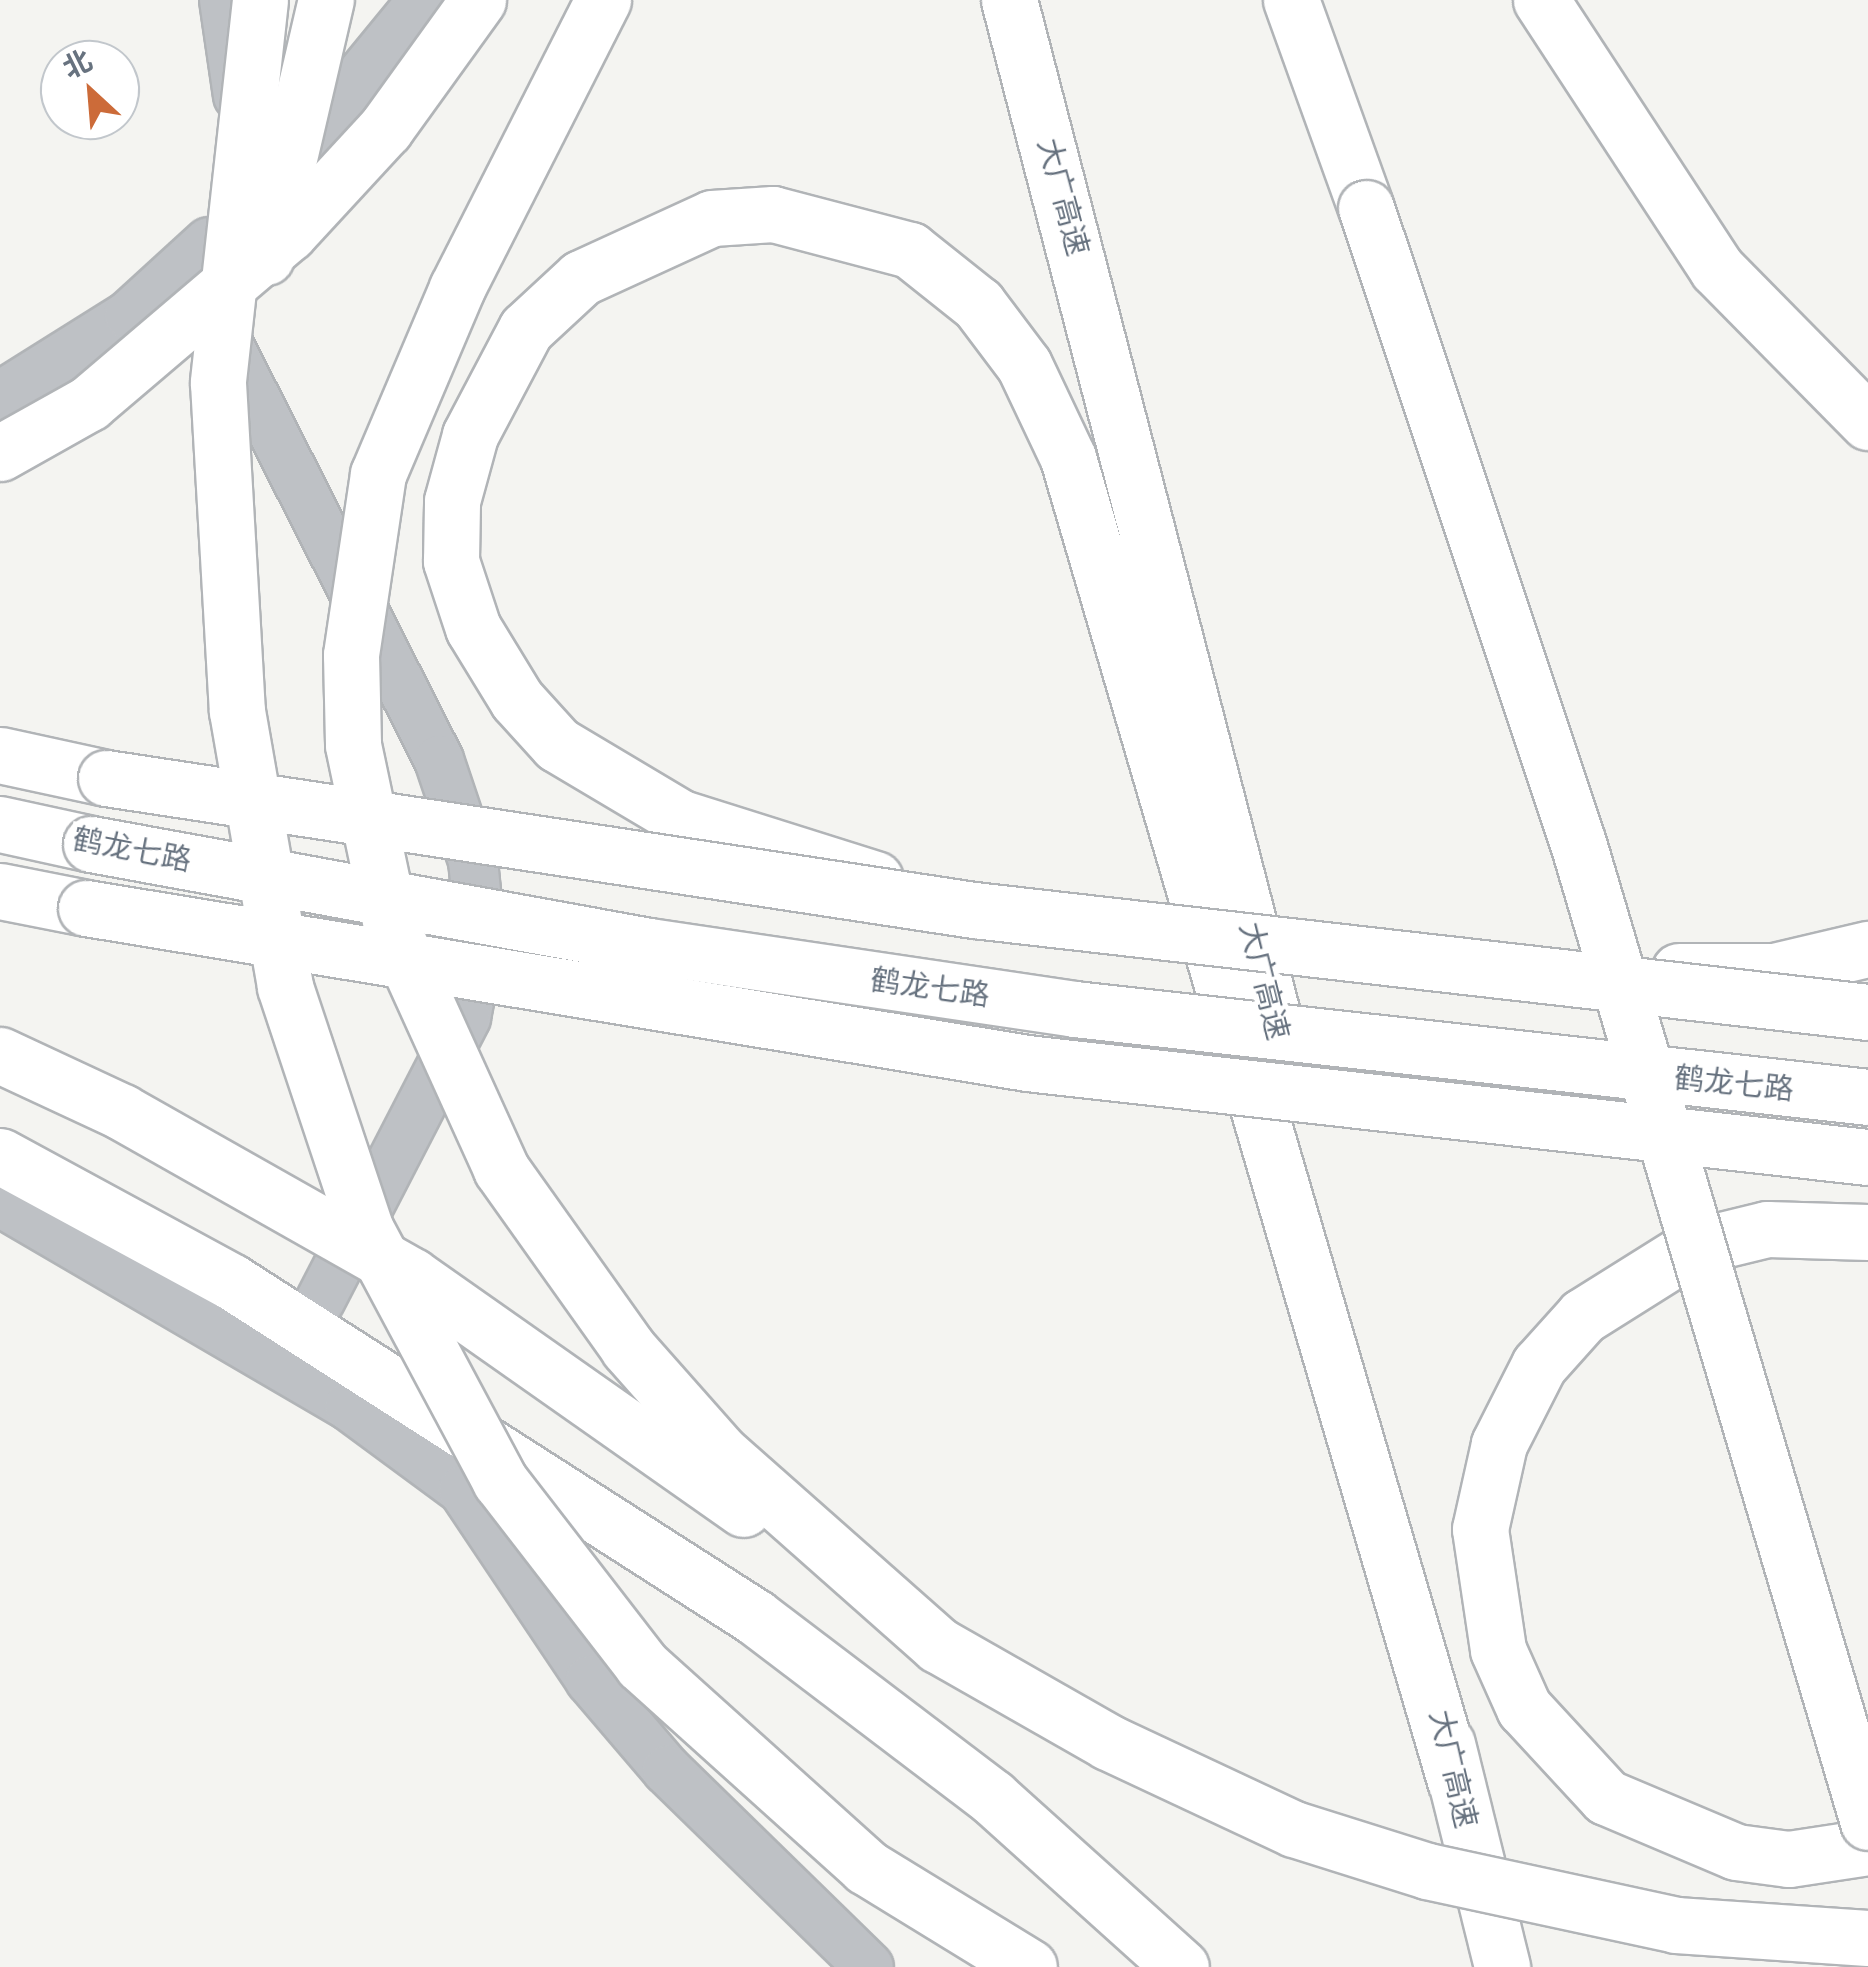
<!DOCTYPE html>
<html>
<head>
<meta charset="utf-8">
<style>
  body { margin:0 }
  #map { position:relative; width:1868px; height:1967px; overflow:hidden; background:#f4f4f1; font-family:Raleway,"Noto Sans SC",sans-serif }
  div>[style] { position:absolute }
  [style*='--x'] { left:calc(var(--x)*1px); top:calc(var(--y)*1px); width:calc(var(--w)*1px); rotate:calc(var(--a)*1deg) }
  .roads { filter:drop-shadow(2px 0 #b1b4b7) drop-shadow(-2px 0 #b1b4b7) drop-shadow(0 2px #b1b4b7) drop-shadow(0 -2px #b1b4b7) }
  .minor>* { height:48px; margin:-24px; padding:0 24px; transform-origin:24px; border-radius:24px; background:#bec1c5 }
  .trunk>* { height:55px; margin:-27.5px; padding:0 27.5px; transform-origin:27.5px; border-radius:27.5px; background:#fff }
  .motorway>* { height:55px; margin:-27.5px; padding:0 27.5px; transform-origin:27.5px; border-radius:27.5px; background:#fff }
  .bridges { filter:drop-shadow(2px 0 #b1b4b7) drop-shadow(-2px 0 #b1b4b7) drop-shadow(0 2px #b1b4b7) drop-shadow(0 -2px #b1b4b7) }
  .trunk-bridge>* { height:55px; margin:-27.5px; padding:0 27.5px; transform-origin:27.5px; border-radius:27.5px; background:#fff }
  .motorway-bridge>* { height:55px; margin:-27.5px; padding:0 27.5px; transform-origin:27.5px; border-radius:27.5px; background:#fff }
  span { translate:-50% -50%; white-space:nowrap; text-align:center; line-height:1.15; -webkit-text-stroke:10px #fff; paint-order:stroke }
  .street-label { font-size:30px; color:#67727f }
  .north { position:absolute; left:40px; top:40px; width:100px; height:100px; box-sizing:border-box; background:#fff; border:2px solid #c2c7cc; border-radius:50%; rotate:334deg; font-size:28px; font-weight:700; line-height:40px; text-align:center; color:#67727f }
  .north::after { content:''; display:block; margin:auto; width:35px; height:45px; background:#cc6b39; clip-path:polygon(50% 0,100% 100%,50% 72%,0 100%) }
</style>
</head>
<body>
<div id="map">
  <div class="roads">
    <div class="minor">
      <div style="--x:224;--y:0;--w:97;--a:81.7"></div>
      <div style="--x:279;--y:175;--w:227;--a:-50.6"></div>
      <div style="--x:187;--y:263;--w:557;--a:63.11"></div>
      <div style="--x:439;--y:760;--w:107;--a:71.4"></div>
      <div style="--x:473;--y:861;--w:79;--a:84.2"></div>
      <div style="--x:481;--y:940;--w:79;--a:100.9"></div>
      <div style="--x:466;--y:1018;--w:318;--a:117.3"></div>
      <div style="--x:0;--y:396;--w:152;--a:-32.1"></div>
      <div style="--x:129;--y:315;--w:108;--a:-42.4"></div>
      <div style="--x:0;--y:1202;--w:404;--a:30.3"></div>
      <div style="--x:349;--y:1406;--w:142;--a:36.4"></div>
      <div style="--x:463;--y:1490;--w:229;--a:56.2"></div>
      <div style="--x:590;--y:1680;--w:118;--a:49.5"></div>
      <div style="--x:667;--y:1770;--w:282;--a:44.3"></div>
    </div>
    <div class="trunk">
      <div style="--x:0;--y:824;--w:93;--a:12.4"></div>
      <div style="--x:0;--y:891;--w:88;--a:11.2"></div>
    </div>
    <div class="motorway">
      <div style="--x:1009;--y:0;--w:1112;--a:75.46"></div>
      <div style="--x:1291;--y:0;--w:221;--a:70.2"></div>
      <div style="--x:1541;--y:0;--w:321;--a:56.8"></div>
      <div style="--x:1717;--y:269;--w:215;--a:45.4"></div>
      <div style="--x:0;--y:755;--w:108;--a:12.2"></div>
      <div style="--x:875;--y:879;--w:203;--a:-162.5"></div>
      <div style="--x:681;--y:818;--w:144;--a:-149.2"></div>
      <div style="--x:557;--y:744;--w:59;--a:-132.3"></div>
      <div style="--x:517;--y:700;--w:84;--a:-121.4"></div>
      <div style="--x:473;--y:628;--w:71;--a:-108.2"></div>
      <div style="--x:451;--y:561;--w:60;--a:-89"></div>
      <div style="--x:452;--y:501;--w:68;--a:-74.7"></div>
      <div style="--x:470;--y:435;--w:120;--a:-62.2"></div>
      <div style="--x:526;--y:329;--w:75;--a:-42.8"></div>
      <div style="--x:581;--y:278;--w:144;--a:-24.6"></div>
      <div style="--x:712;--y:218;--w:61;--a:-3.8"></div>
      <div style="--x:773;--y:214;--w:142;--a:14.7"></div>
      <div style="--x:910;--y:250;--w:87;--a:38.5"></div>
      <div style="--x:978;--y:304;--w:76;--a:53"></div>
      <div style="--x:1024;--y:365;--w:103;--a:64.7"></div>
      <div style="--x:1068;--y:458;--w:1378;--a:73.69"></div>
      <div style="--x:1679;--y:971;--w:95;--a:0"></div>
      <div style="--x:1774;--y:971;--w:97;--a:-13.2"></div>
      <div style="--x:0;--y:1156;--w:264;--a:28.5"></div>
      <div style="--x:232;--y:1282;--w:621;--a:32.64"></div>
      <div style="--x:755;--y:1617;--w:298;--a:37.2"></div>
      <div style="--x:992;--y:1797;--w:254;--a:42"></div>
      <div style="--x:1868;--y:1232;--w:101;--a:-178.3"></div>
      <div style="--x:1767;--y:1229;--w:76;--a:166.3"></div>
      <div style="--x:1693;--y:1247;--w:130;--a:147.9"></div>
      <div style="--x:1583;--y:1316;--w:66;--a:131.9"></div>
      <div style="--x:1539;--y:1365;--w:89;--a:116.9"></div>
      <div style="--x:1499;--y:1444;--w:87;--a:102.6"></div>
      <div style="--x:1480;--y:1529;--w:122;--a:81.5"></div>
      <div style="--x:1498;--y:1650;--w:64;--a:65.9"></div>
      <div style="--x:1524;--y:1708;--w:121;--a:47.3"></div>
      <div style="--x:1606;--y:1797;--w:141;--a:22.9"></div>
      <div style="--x:1736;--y:1852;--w:53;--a:7.5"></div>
      <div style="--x:1789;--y:1859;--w:80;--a:-8.6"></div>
      <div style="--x:1447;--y:1744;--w:230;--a:76.1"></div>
    </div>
  </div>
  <div class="bridges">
    <div class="trunk-bridge">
      <div style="--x:91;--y:844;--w:567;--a:10.36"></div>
      <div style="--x:649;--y:946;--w:430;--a:8.4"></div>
      <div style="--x:1074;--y:1009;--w:799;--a:6.32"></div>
      <div style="--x:86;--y:908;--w:954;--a:9.35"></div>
      <div style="--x:1027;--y:1063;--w:846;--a:6.38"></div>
    </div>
    <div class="motorway-bridge">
      <div style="--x:260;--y:0;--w:385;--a:96.3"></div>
      <div style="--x:218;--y:383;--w:329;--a:86.7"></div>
      <div style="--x:237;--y:711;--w:280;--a:80.1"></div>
      <div style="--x:285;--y:987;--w:256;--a:71.6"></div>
      <div style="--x:366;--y:1230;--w:285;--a:61.9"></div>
      <div style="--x:500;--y:1481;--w:232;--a:52.3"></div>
      <div style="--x:642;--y:1665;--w:302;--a:42"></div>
      <div style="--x:866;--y:1867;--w:191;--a:31.5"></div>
      <div style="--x:603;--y:0;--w:323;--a:116.9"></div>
      <div style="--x:457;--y:288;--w:202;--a:113"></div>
      <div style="--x:378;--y:474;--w:183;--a:98.5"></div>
      <div style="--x:351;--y:655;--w:90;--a:88.7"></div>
      <div style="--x:353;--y:745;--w:185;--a:78.1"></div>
      <div style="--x:391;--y:926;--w:267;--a:65.6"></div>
      <div style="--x:501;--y:1169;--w:219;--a:54.6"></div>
      <div style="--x:628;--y:1348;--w:140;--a:48.5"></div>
      <div style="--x:721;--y:1453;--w:290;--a:41.5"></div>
      <div style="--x:938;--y:1645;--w:196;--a:29.7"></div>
      <div style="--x:1108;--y:1742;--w:205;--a:25.1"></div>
      <div style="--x:1294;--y:1829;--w:139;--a:17.5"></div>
      <div style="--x:1427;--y:1871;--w:255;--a:12.2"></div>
      <div style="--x:1676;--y:1925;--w:192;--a:3.9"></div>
      <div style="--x:1366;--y:208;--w:669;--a:71.54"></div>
      <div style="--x:1578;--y:843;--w:1021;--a:73.5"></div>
      <div style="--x:266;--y:257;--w:264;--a:-76.9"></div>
      <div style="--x:0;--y:453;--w:102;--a:-29.3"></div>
      <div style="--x:89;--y:403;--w:262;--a:-40.4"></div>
      <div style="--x:289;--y:233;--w:142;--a:-47.3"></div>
      <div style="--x:385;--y:129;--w:159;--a:-54.2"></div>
      <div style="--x:106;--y:778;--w:878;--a:8.65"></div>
      <div style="--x:974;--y:910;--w:900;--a:6.51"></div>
      <div style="--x:0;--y:1055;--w:135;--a:25"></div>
      <div style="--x:122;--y:1112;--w:333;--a:29.5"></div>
      <div style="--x:412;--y:1276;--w:405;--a:35.1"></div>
    </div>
  </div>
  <div class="street-label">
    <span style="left:1063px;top:197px;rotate:75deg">大广高速</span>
    <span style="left:132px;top:850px;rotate:11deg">鹤龙七路</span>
    <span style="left:1264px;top:981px;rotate:76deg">大广高速</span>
    <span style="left:930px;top:988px;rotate:8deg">鹤龙七路</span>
    <span style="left:1734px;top:1084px;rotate:6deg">鹤龙七路</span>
    <span style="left:1453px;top:1769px;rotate:77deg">大广高速</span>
  </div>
  <div class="north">北</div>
</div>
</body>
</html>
